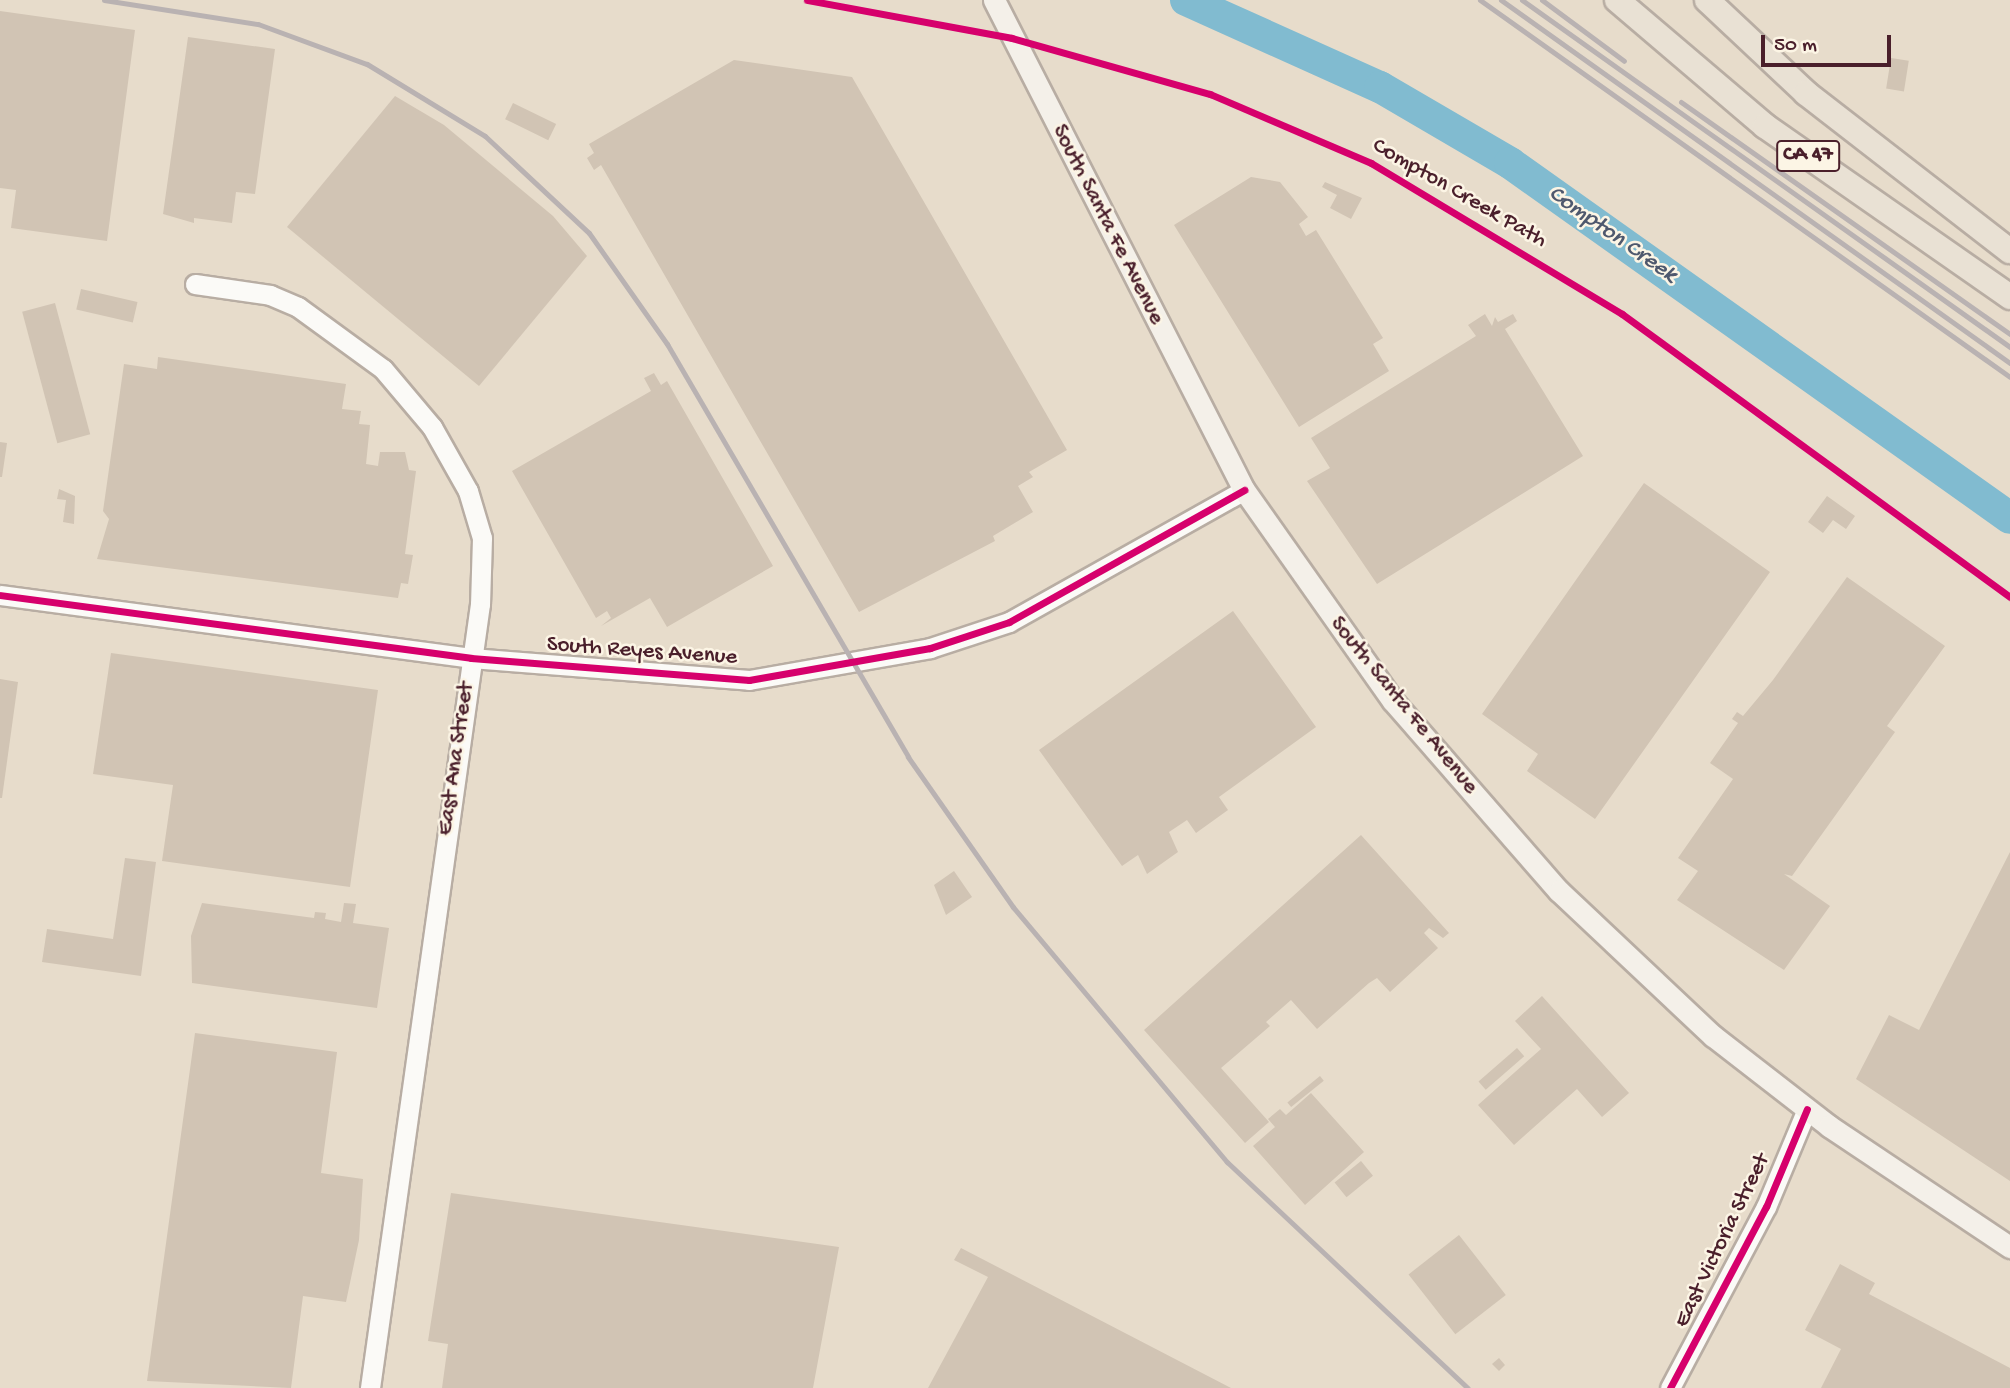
<!DOCTYPE html>
<html>
<head>
<meta charset="utf-8">
<style>
  body { margin:0 }
  #map { position:relative; width:2010px; height:1388px; overflow:hidden; background:#e7dccb; font-family:"Gochi Hand",sans-serif }
  div>[style] { position:absolute }
  [style*='--x'] { left:calc(var(--x)*1px); top:calc(var(--y)*1px); width:calc(var(--w)*1px); rotate:calc(var(--a)*1deg) }
  .river>* { height:32px; margin:-16px; padding:0 16px; transform-origin:16px; border-radius:16px; background:#81bbd0 }
  .building>* { inset:0; background:#d1c4b4; transform-origin:0 0 }
  .roads { filter:drop-shadow(2px 0 #b8ada3) drop-shadow(-2px 0 #b8ada3) drop-shadow(0 2px #b8ada3) drop-shadow(0 -2px #b8ada3) }
  .tertiary>* { height:19px; margin:-9.5px; padding:0 9.5px; transform-origin:9.5px; border-radius:9.5px; background:#fbfaf7 }
  .secondary>* { height:21px; margin:-10.5px; padding:0 10.5px; transform-origin:10.5px; border-radius:10.5px; background:#f4f0e9 }
  .primary>* { height:24px; margin:-12px; padding:0 12px; transform-origin:12px; border-radius:12px; background:#e9e1d4 }
  .rail>* { height:5px; margin:-2.5px; padding:0 2.5px; transform-origin:2.5px; border-radius:2.5px; background:#b9b2b2 }
  .cycleway>* { height:7px; margin:-3.5px; padding:0 3.5px; transform-origin:3.5px; border-radius:3.5px; background:#d6006c }
  span { translate:-50% -50%; white-space:nowrap; text-align:center; line-height:1.15; -webkit-text-stroke:5px #fcf5e5; paint-order:stroke }
  .shield-label span { padding:2px 5px; background:#fcf5e5; border:2px solid; border-radius:5px; -webkit-text-stroke-width:0 }
  .shield-label { font-size:21px; color:#4a1f2b; font-weight:700 }
  .street-label { font-size:23px; color:#4a1f2b }
  .water-label { font-size:24px; color:#4e586e; font-style:italic }
  .scale { position:absolute; left:1761px; top:35px; width:130px; height:32px; box-sizing:border-box; border:4px solid #4a1f2b; border-top:0; padding-left:9px; font-size:21px; line-height:24px; white-space:nowrap; color:#4a1f2b; -webkit-text-stroke:5px #fcf5e5; paint-order:stroke }
</style>
</head>
<body>
<div id="map">
  <div class="river">
    <div style="--x:1186;--y:0;--w:213;--a:24.2"></div>
    <div style="--x:1380;--y:87;--w:151;--a:30.3"></div>
    <div style="--x:1510;--y:163;--w:613;--a:35.37"></div>
  </div>
  <div class="building">
    <div style="clip-path:polygon(0 11px,135px 30px,107px 241px,11px 228px,16px 190px,0 188px)"></div>
    <div style="clip-path:polygon(188px 37px,275px 49px,255px 194px,236px 192px,232px 223px,194px 218px,194px 223px,163px 214px)"></div>
    <div style="left:1891px;top:58px;width:18px;height:31px;rotate:9deg"></div>
    <div style="clip-path:polygon(734px 60px,852px 77px,1067px 450px,1029px 472px,1033px 477px,1018px 486px,1033px 512px,993px 536px,995px 541px,859px 612px,601px 165px,594px 170px,587px 158px,594px 153px,589px 144px)"></div>
    <div style="clip-path:polygon(395px 96px,444px 125px,553px 216px,587px 256px,479px 386px,287px 227px)"></div>
    <div style="left:513px;top:103px;width:48px;height:18px;rotate:26deg"></div>
    <div style="clip-path:polygon(1251px 177px,1280px 182px,1308px 217px,1299px 224px,1306px 236px,1316px 230px,1383px 338px,1373px 344px,1389px 371px,1299px 427px,1174px 225px)"></div>
    <div style="clip-path:polygon(1325px 182px,1362px 198px,1351px 219px,1330px 208px,1337px 195px,1322px 187px)"></div>
    <div style="left:81px;top:289px;width:58px;height:21px;rotate:13deg"></div>
    <div style="left:55px;top:303px;width:136px;height:34px;rotate:75deg"></div>
    <div style="clip-path:polygon(1485px 314px,1492px 326px,1495px 317px,1498px 322px,1513px 314px,1517px 321px,1505px 329px,1583px 456px,1377px 584px,1307px 481px,1330px 468px,1311px 438px,1476px 336px,1468px 325px)"></div>
    <div style="clip-path:polygon(158px 357px,346px 384px,342px 409px,361px 411px,359px 424px,370px 425px,366px 464px,378px 466px,380px 452px,405px 452px,409px 470px,416px 471px,405px 554px,413px 555px,408px 584px,401px 583px,398px 598px,97px 559px,109px 519px,103px 511px,124px 364px,157px 369px)"></div>
    <div style="clip-path:polygon(654px 373px,661px 385px,667px 381px,773px 566px,667px 627px,650px 598px,601px 626px,611px 618px,607px 611px,596px 618px,512px 471px,651px 391px,644px 378px)"></div>
    <div style="clip-path:polygon(0 442px,7px 443px,2px 477px,0 477px)"></div>
    <div style="clip-path:polygon(1644px 483px,1770px 572px,1595px 819px,1527px 771px,1538px 754px,1482px 714px)"></div>
    <div style="clip-path:polygon(59px 489px,75px 496px,74px 524px,63px 522px,66px 500px,57px 499px)"></div>
    <div style="clip-path:polygon(1827px 496px,1855px 516px,1846px 529px,1833px 520px,1823px 533px,1808px 522px)"></div>
    <div style="clip-path:polygon(1847px 577px,1945px 646px,1887px 726px,1895px 732px,1792px 876px,1784px 874px,1830px 906px,1784px 970px,1677px 900px,1698px 871px,1678px 858px,1733px 779px,1710px 763px,1738px 723px,1732px 719px,1737px 712px,1743px 716px,1773px 680px)"></div>
    <div style="clip-path:polygon(1233px 611px,1316px 727px,1219px 797px,1228px 810px,1196px 833px,1187px 820px,1169px 832px,1178px 852px,1147px 874px,1138px 855px,1122px 866px,1039px 750px)"></div>
    <div style="clip-path:polygon(111px 653px,378px 690px,350px 887px,162px 861px,173px 785px,93px 774px)"></div>
    <div style="clip-path:polygon(0 679px,18px 682px,2px 798px,0 798px)"></div>
    <div style="clip-path:polygon(1361px 835px,1449px 933px,1443px 938px,1429px 928px,1424px 933px,1438px 948px,1390px 992px,1377px 978px,1369px 983px,1317px 1029px,1291px 1000px,1266px 1022px,1270px 1026px,1221px 1068px,1269px 1122px,1245px 1143px,1144px 1030px)"></div>
    <div style="clip-path:polygon(2010px 852px,2010px 1181px,1856px 1079px,1889px 1015px,1919px 1030px)"></div>
    <div style="clip-path:polygon(125px 858px,156px 862px,141px 976px,42px 962px,47px 929px,113px 939px)"></div>
    <div style="clip-path:polygon(954px 871px,972px 897px,946px 915px,934px 885px)"></div>
    <div style="clip-path:polygon(202px 903px,314px 918px,315px 912px,326px 913px,325px 919px,341px 922px,344px 903px,356px 904px,353px 923px,389px 928px,377px 1008px,192px 983px,191px 936px)"></div>
    <div style="clip-path:polygon(1542px 996px,1629px 1093px,1602px 1117px,1577px 1089px,1514px 1145px,1478px 1105px,1541px 1049px,1515px 1021px)"></div>
    <div style="clip-path:polygon(195px 1033px,337px 1052px,321px 1173px,363px 1179px,359px 1240px,346px 1302px,303px 1296px,291px 1388px,147px 1381px)"></div>
    <div style="left:1517px;top:1048px;width:11px;height:51px;rotate:49deg"></div>
    <div style="left:1320px;top:1076px;width:6px;height:42px;rotate:51deg"></div>
    <div style="clip-path:polygon(1311px 1093px,1364px 1152px,1305px 1205px,1253px 1146px,1275px 1127px,1268px 1119px,1280px 1109px,1286px 1115px)"></div>
    <div style="left:1361px;top:1161px;width:19px;height:34px;rotate:51deg"></div>
    <div style="clip-path:polygon(451px 1193px,839px 1247px,813px 1388px,442px 1388px,448px 1344px,428px 1341px)"></div>
    <div style="left:1459px;top:1235px;width:76px;height:64px;rotate:52deg"></div>
    <div style="clip-path:polygon(961px 1248px,1231px 1388px,928px 1388px,988px 1277px,954px 1260px)"></div>
    <div style="clip-path:polygon(1840px 1264px,1875px 1283px,1869px 1294px,2010px 1368px,2010px 1388px,1821px 1388px,1841px 1349px,1805px 1330px)"></div>
    <div style="clip-path:polygon(1499px 1358px,1505px 1365px,1499px 1371px,1492px 1364px)"></div>
  </div>
  <div class="roads">
    <div class="tertiary">
      <div style="--x:195;--y:284;--w:76;--a:8.3"></div>
      <div style="--x:270;--y:295;--w:30;--a:23"></div>
      <div style="--x:298;--y:307;--w:105;--a:36.1"></div>
      <div style="--x:383;--y:369;--w:76;--a:49.8"></div>
      <div style="--x:432;--y:427;--w:73;--a:60.6"></div>
      <div style="--x:468;--y:491;--w:49;--a:73.4"></div>
      <div style="--x:482;--y:538;--w:66;--a:91.7"></div>
      <div style="--x:480;--y:604;--w:792;--a:97.99"></div>
      <div style="--x:0;--y:595;--w:475;--a:7.6"></div>
      <div style="--x:471;--y:658;--w:279;--a:4.5"></div>
      <div style="--x:749;--y:680;--w:184;--a:-10"></div>
      <div style="--x:930;--y:648;--w:83;--a:-18.2"></div>
      <div style="--x:1009;--y:622;--w:270;--a:-29.3"></div>
      <div style="--x:1670;--y:1388;--w:205;--a:-62.1"></div>
      <div style="--x:1766;--y:1207;--w:106;--a:-67.3"></div>
    </div>
    <div class="secondary">
      <div style="--x:994;--y:0;--w:550;--a:62.97"></div>
      <div style="--x:1244;--y:490;--w:258;--a:54.8"></div>
      <div style="--x:1393;--y:701;--w:252;--a:48.9"></div>
      <div style="--x:1559;--y:891;--w:212;--a:43.3"></div>
      <div style="--x:1713;--y:1036;--w:147;--a:37.8"></div>
      <div style="--x:1829;--y:1126;--w:218;--a:33.8"></div>
    </div>
    <div class="primary">
      <div style="--x:1617;--y:0;--w:194;--a:40.4"></div>
      <div style="--x:1765;--y:126;--w:299;--a:34.9"></div>
      <div style="--x:1707;--y:0;--w:136;--a:43.2"></div>
      <div style="--x:1806;--y:93;--w:258;--a:37.8"></div>
    </div>
  </div>
  <div class="rail">
    <div style="--x:104;--y:0;--w:156;--a:8.9"></div>
    <div style="--x:258;--y:24;--w:116;--a:20.2"></div>
    <div style="--x:367;--y:64;--w:138;--a:31.4"></div>
    <div style="--x:485;--y:136;--w:142;--a:43"></div>
    <div style="--x:589;--y:233;--w:136;--a:54.9"></div>
    <div style="--x:667;--y:344;--w:478;--a:59.7"></div>
    <div style="--x:908;--y:757;--w:183;--a:55"></div>
    <div style="--x:1013;--y:907;--w:333;--a:50"></div>
    <div style="--x:1227;--y:1162;--w:330;--a:43.2"></div>
    <div style="--x:1480;--y:0;--w:650;--a:35.43"></div>
    <div style="--x:1501;--y:0;--w:625;--a:35.5"></div>
    <div style="--x:1522;--y:0;--w:599;--a:35.42"></div>
    <div style="--x:1542;--y:0;--w:102;--a:36.6"></div>
    <div style="--x:1681;--y:102;--w:403;--a:35.2"></div>
  </div>
  <div class="cycleway">
    <div style="--x:807;--y:0;--w:208;--a:10.5"></div>
    <div style="--x:1012;--y:38;--w:206;--a:15.8"></div>
    <div style="--x:1210;--y:94;--w:175;--a:23.2"></div>
    <div style="--x:1371;--y:163;--w:293;--a:31"></div>
    <div style="--x:1622;--y:314;--w:480;--a:36.1"></div>
    <div style="--x:0;--y:595;--w:475;--a:7.6"></div>
    <div style="--x:471;--y:658;--w:279;--a:4.5"></div>
    <div style="--x:749;--y:680;--w:184;--a:-10"></div>
    <div style="--x:930;--y:648;--w:83;--a:-18.2"></div>
    <div style="--x:1009;--y:622;--w:270;--a:-29.3"></div>
    <div style="--x:1670;--y:1388;--w:205;--a:-62.1"></div>
    <div style="--x:1766;--y:1207;--w:106;--a:-67.3"></div>
  </div>
  <div class="shield-label">
    <span style="left:1808px;top:156px">CA 47</span>
  </div>
  <div class="street-label">
    <span style="left:1459px;top:194px;rotate:30deg">Compton Creek Path</span>
    <span style="left:1107px;top:225px;rotate:63deg">South Santa Fe Avenue</span>
    <span style="left:642px;top:652px;rotate:4deg">South Reyes Avenue</span>
    <span style="left:1403px;top:706px;rotate:51deg">South Santa Fe Avenue</span>
    <span style="left:457px;top:759px;rotate:-82deg">East Ana Street</span>
    <span style="left:1723px;top:1241px;rotate:-64deg">East Victoria Street</span>
  </div>
  <div class="water-label">
    <span style="left:1612px;top:235px;rotate:35deg">Compton Creek</span>
  </div>
  <div class="scale">50 m</div>
</div>
</body>
</html>
